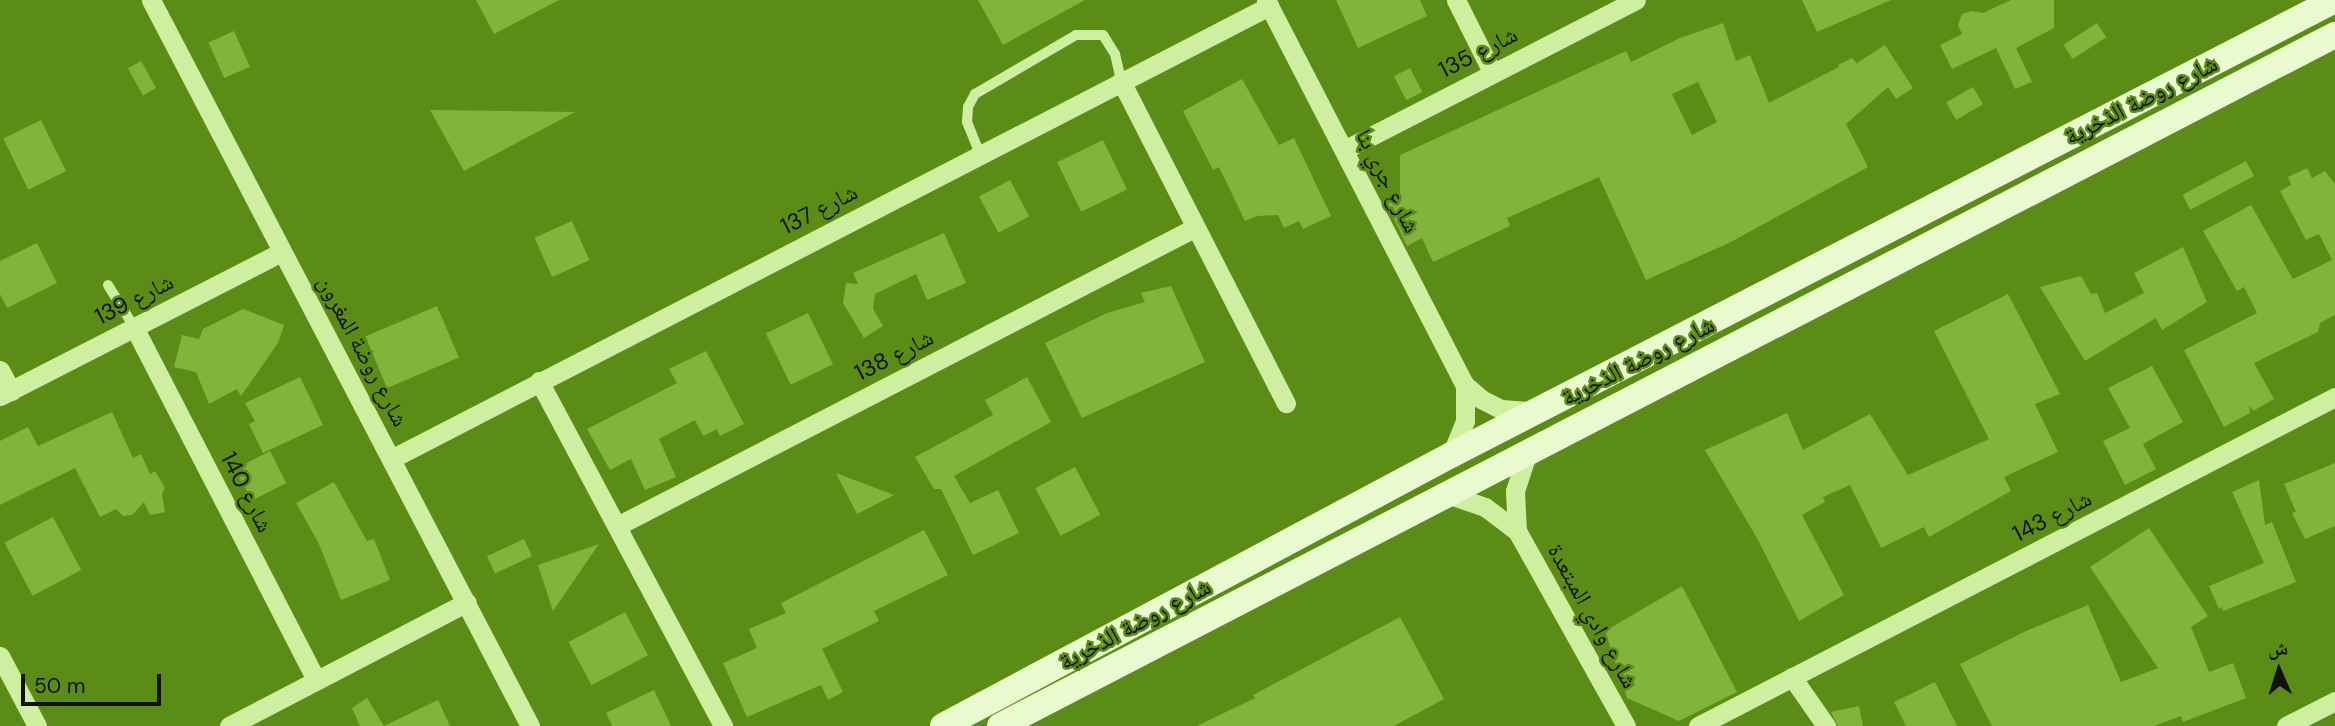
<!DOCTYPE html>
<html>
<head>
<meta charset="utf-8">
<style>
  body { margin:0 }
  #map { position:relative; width:2335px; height:726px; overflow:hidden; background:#5b8c16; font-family:"DM Sans","Noto Naskh Arabic",sans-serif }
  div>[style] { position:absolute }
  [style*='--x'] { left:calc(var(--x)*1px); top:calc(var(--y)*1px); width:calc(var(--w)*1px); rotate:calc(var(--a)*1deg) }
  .building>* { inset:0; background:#82b33b; transform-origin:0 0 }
  .lane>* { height:10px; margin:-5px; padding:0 5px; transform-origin:5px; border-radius:5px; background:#cfefa0 }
  .street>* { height:19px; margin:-9.5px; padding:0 9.5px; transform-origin:9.5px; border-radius:9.5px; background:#cfefa0 }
  .secondary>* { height:26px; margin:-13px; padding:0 13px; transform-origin:13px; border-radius:13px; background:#e8face }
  span { translate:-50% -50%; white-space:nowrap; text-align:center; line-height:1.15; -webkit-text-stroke:5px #5b8c16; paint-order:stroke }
  .street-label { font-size:23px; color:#111 }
  .north { position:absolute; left:2244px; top:635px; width:70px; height:70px; -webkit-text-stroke:5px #5b8c16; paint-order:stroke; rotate:357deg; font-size:19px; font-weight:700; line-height:28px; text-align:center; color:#111 }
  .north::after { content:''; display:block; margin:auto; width:24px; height:32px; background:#111; clip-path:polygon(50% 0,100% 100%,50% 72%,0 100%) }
  .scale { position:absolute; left:21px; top:674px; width:140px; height:32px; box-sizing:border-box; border:4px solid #111; border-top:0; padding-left:9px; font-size:21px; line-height:24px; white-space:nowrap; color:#111; -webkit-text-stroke:5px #5b8c16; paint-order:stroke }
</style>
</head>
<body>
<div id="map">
  <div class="building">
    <div style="clip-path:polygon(476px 0,559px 0,494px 34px)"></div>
    <div style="clip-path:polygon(978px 0,1085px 0,1003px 45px)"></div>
    <div style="clip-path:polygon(1336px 0,1420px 0,1427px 16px,1358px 48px)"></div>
    <div style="clip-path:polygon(1802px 0,1891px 0,1817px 32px)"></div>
    <div style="clip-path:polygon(2011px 0,2054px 0,2054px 28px,2016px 48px,2032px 82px,2015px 89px,1996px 48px,1952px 69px,1940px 45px,1962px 34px,1958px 25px,1962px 14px,1972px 11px,1983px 13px)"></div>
    <div style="clip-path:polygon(evenodd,1723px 23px,1736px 61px,1750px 55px,1769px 103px,1839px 67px,1838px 65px,1852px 58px,1857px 63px,1885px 45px,1913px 88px,1896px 99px,1888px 87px,1846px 124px,1868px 167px,1729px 243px,1646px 280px,1599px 177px,1507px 218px,1510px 226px,1433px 262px,1422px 238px,1407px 246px,1387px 204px,1400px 198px,1400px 155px,1626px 51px,1631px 62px,1680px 38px,1723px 23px,1698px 82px,1717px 122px,1692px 135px,1672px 94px,1698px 82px)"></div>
    <div style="left:2097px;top:23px;width:17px;height:40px;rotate:57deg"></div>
    <div style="left:234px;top:31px;width:39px;height:28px;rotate:66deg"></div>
    <div style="left:141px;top:61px;width:31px;height:15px;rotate:61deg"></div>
    <div style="left:1410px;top:68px;width:27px;height:18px;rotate:63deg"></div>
    <div style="clip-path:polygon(1242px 79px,1279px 145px,1294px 138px,1331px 216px,1303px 229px,1299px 221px,1284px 228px,1278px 215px,1257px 216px,1245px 221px,1219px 167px,1213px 170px,1183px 111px)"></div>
    <div style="left:1973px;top:87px;width:20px;height:31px;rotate:60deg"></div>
    <div style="clip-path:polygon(430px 110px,575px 112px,464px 171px)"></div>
    <div style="left:41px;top:120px;width:57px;height:42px;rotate:64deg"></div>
    <div style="left:1103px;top:140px;width:55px;height:51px;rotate:64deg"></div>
    <div style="left:2246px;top:161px;width:17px;height:72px;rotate:62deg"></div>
    <div style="clip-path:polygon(2307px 168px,2312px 178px,2325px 171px,2335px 184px,2335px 315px,2320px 323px,2318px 332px,2254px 363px,2274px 399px,2253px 411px,2249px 405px,2250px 413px,2224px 427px,2184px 350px,2257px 313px,2244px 287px,2237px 291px,2203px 231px,2251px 205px,2293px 279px,2332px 260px,2319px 234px,2306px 240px,2280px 191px,2291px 185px,2288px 177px)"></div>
    <div style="left:1010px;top:180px;width:41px;height:35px;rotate:62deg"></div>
    <div style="left:572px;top:221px;width:43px;height:41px;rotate:66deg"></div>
    <div style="clip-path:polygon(944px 233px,966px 283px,927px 300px,916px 274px,875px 294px,873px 309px,883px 326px,864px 338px,843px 303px,846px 283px,858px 284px,853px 273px)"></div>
    <div style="clip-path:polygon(37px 243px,57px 283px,7px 308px,0 294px,0 261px)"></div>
    <div style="clip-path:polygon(2183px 247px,2207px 302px,2162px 330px,2156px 318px,2085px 361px,2040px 287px,2081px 276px,2091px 294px,2097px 293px,2105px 313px,2144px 293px,2134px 273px)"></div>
    <div style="clip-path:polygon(1171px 286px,1205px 362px,1082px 418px,1045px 343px,1107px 313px,1145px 302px,1141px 293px)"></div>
    <div style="clip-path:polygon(2008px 294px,2060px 394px,2035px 404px,2058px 452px,2004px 477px,2011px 491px,1929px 537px,1924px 527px,1881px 548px,1850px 485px,1823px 497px,1825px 502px,1802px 515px,1844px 595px,1799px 621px,1758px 540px,1705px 450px,1787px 413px,1803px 450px,1870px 414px,1908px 475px,1989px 439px,1934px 331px)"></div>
    <div style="left:437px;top:306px;width:56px;height:78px;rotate:67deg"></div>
    <div style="clip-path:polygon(243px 309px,284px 325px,278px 343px,241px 396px,237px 389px,209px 404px,196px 372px,174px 367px,182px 335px,199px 339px,203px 329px)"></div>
    <div style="left:808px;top:313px;width:57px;height:47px;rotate:64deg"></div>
    <div style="clip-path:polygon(706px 351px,744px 424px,720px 436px,717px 429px,703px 436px,695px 420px,659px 439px,676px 477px,645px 490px,631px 459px,610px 470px,587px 429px,677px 383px,669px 369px)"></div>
    <div style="clip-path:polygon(2152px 366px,2183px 422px,2143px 444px,2156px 469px,2125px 485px,2103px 441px,2130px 428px,2108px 388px)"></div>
    <div style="clip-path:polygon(300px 377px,323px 425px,263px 453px,249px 424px,255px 421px,245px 403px)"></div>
    <div style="clip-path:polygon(1027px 377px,1051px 422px,954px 476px,970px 503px,998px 490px,1019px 533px,973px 555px,941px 489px,934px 489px,915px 457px,993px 415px,985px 400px)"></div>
    <div style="clip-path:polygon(112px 412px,133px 458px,141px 454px,150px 474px,155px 471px,165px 488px,162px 494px,165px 512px,150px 515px,144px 502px,132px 515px,123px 516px,116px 509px,100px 517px,75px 468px,0 505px,0 441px,28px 427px,38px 446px)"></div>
    <div style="left:270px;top:451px;width:36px;height:39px;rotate:63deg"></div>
    <div style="clip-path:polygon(2335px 463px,2335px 526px,2305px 539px,2292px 513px,2296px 512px,2284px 484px)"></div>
    <div style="left:1075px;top:467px;width:54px;height:45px;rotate:62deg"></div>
    <div style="clip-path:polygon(836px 473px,894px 495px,857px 514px)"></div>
    <div style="clip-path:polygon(2259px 480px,2265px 525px,2272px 522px,2296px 582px,2223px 611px,2222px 607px,2219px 609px,2209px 586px,2264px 563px,2232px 492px)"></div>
    <div style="clip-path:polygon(334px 482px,367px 541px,374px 539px,390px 580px,341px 600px,319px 544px,296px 503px)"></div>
    <div style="left:53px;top:517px;width:60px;height:55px;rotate:62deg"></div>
    <div style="clip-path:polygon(2149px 528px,2208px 616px,2191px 627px,2209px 672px,2233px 663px,2246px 698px,2183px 722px,2181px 716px,2154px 726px,1992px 726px,1960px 664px,2026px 631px,2088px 605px,2121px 682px,2158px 668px,2090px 567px)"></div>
    <div style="clip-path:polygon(924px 530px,948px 575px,874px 611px,879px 621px,822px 649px,843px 692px,828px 700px,821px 685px,747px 717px,723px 663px,757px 648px,749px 629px,786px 613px,781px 603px)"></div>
    <div style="left:524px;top:539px;width:19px;height:41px;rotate:65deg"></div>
    <div style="clip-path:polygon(599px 544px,553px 611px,538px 565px)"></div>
    <div style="clip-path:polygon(1682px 586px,1737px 692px,1679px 721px,1627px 698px,1605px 631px)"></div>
    <div style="left:625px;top:612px;width:49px;height:64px;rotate:62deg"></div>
    <div style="clip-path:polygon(1400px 617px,1444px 699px,1394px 726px,1197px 726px,1255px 698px,1253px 695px)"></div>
    <div style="clip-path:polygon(1935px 682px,1957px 726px,1906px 726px,1894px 702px)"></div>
    <div style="clip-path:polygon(654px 690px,671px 726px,612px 726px,606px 713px)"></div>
    <div style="clip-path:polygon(367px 698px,384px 726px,438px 700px,450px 726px,360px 726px,352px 708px)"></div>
    <div style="clip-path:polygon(1859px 706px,1863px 726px,1838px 726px,1831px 712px)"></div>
  </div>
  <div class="lane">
    <div style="--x:980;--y:154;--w:35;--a:-112"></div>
    <div style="--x:967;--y:122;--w:15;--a:-86"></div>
    <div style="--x:968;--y:107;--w:15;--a:-62"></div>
    <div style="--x:975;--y:94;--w:117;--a:-30.3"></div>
    <div style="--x:1076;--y:35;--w:27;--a:0"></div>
    <div style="--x:1103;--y:35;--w:22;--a:58"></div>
    <div style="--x:1115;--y:54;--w:28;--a:77"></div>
    <div style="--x:108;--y:285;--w:49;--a:58.2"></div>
  </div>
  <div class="street">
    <div style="--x:151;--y:0;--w:819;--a:62.43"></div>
    <div style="--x:1266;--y:0;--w:433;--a:62.7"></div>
    <div style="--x:1465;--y:385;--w:36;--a:90"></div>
    <div style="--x:1465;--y:421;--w:37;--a:112"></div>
    <div style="--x:1456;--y:0;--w:80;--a:63.4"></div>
    <div style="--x:1121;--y:81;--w:362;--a:62.9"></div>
    <div style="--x:1344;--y:150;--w:328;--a:-27.2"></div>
    <div style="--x:134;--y:327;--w:397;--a:62.7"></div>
    <div style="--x:0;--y:370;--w:24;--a:62"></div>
    <div style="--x:539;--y:381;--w:391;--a:61.9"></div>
    <div style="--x:1465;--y:385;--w:21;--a:41"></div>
    <div style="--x:1481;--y:399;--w:22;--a:27"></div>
    <div style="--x:1501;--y:409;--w:32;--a:4"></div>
    <div style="--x:0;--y:396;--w:316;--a:-27.1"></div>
    <div style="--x:393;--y:458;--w:986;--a:-27.29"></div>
    <div style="--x:1447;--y:494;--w:40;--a:18.9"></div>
    <div style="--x:1485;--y:507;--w:40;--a:37"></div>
    <div style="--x:1517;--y:531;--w:223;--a:60.8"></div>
    <div style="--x:617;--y:526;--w:649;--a:-27.31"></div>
    <div style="--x:1517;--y:531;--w:40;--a:-92.9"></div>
    <div style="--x:1515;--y:491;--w:40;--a:-72"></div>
    <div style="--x:0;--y:656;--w:79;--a:62.1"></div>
    <div style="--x:1792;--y:677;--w:60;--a:55.2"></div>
    <div style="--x:229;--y:726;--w:268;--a:-27.5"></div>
    <div style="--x:1698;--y:726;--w:717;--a:-27.32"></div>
    <div style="--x:2286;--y:726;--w:55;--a:-27"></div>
  </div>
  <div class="secondary">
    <div style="--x:943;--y:726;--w:576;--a:-28.08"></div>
    <div style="--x:1451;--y:455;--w:994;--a:-27.24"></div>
    <div style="--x:1000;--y:726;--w:1503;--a:-27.37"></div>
  </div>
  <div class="street-label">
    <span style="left:1478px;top:52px;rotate:-27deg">شارع 135</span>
    <span style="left:2141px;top:100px;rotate:-27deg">شارع روضة الذخرية</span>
    <span style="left:1388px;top:181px;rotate:63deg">شارع جري بنا</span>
    <span style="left:819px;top:209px;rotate:-27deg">شارع 137</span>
    <span style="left:134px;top:299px;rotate:-27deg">شارع 139</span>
    <span style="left:363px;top:351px;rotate:62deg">شارع روضة المغرون</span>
    <span style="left:894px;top:355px;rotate:-27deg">شارع 138</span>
    <span style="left:1638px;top:361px;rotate:-27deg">شارع روضة الذخرية</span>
    <span style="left:247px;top:492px;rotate:63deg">شارع 140</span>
    <span style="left:2052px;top:516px;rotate:-27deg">شارع 143</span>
    <span style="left:1593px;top:616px;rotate:61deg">شارع وادي المبتعدة</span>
    <span style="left:1135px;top:624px;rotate:-28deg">شارع روضة الذخرية</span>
  </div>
  <div class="north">ش</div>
  <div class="scale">50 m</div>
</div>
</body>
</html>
